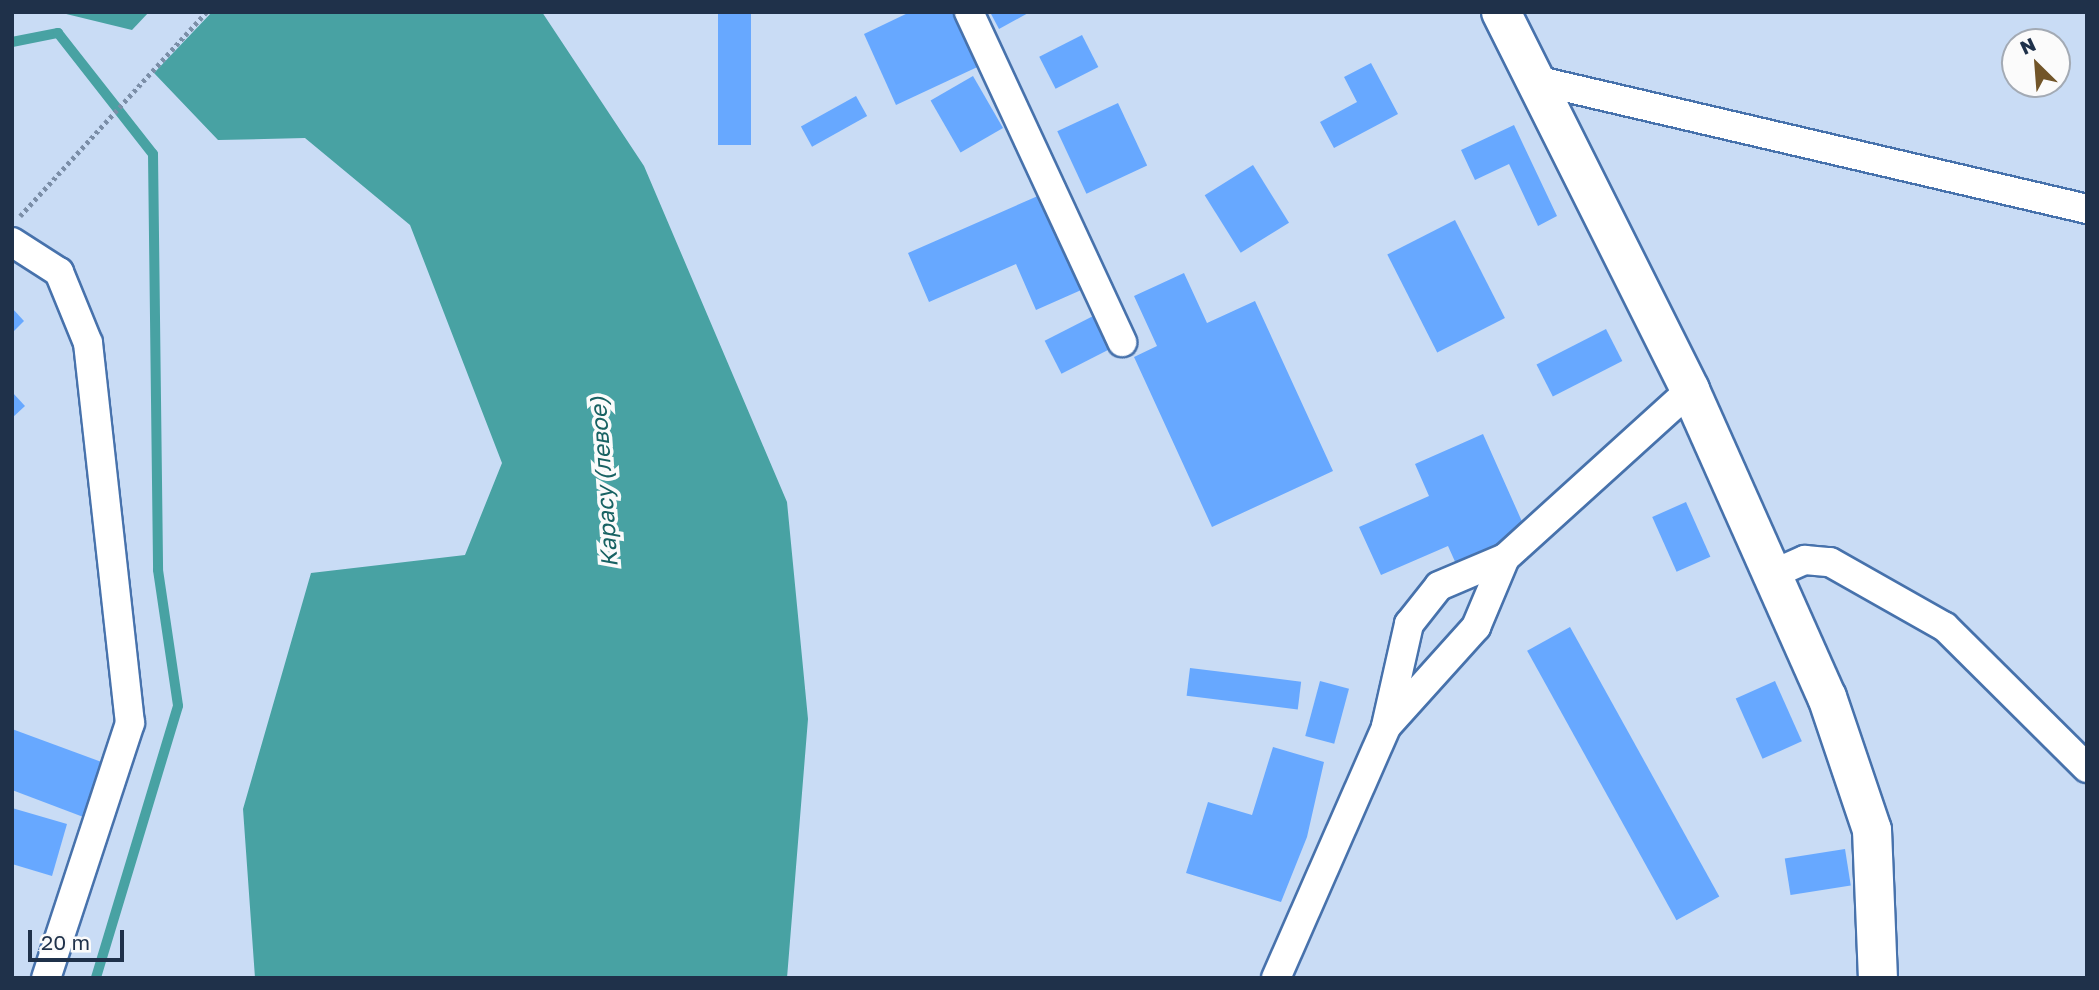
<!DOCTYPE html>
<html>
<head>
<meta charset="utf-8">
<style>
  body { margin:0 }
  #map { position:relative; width:2099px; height:990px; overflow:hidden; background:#c9dcf5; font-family:"Golos Text",sans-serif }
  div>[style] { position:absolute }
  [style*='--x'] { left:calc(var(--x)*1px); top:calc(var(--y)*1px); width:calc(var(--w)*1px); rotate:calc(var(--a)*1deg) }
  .water>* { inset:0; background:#48a2a3 }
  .stream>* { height:10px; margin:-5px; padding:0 5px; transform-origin:5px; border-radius:5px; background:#48a2a3 }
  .building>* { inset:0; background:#67a8ff; transform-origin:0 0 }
  .path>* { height:4.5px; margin-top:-2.25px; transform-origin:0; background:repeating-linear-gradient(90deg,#7b8ea7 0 3.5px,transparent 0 7px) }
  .roads { filter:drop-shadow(2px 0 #4772ac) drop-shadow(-2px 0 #4772ac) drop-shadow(0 2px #4772ac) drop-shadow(0 -2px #4772ac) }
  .street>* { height:28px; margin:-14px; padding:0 14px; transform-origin:14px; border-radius:14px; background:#fff }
  .secondary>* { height:38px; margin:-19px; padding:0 19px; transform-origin:19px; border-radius:19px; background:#fff }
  span { translate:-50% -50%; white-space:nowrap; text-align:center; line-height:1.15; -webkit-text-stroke:7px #fbfbfb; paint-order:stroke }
  .water-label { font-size:23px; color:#186263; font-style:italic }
  .frame { position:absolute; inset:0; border:14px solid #1f314a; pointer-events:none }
  .north { position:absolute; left:2001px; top:28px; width:70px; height:70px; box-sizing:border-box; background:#fbfbfb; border:2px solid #a3aab4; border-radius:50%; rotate:335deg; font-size:19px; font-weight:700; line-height:28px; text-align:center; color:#1f314a }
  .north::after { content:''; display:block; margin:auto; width:24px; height:32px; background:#725529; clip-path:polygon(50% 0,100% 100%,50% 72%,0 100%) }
  .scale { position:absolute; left:28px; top:930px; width:96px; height:32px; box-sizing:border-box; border:4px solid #1f314a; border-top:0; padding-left:9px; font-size:21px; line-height:24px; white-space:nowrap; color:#1f314a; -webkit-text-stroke:5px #fbfbfb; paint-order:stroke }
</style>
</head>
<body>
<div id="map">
  <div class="water">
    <div style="clip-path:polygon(58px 12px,149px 12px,132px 30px)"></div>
    <div style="clip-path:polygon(212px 12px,542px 12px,644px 166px,787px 502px,808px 719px,787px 978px,255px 978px,243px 809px,311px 573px,465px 555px,502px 463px,410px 225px,305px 138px,218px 140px,154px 73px)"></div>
  </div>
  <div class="stream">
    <div style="--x:12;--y:42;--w:47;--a:-11.1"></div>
    <div style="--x:58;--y:33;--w:154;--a:51.9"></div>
    <div style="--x:153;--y:154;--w:416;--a:89.3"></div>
    <div style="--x:158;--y:570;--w:137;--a:81.6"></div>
    <div style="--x:178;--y:706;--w:284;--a:106.8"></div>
  </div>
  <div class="building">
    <div style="left:718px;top:12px;width:33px;height:133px"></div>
    <div style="clip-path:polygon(910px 12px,962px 12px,986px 63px,896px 105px,864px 34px)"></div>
    <div style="clip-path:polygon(990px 12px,1030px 12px,999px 29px)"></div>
    <div style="left:1082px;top:35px;width:36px;height:48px;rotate:63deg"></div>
    <div style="clip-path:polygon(1371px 63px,1398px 114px,1334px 148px,1320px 122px,1357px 102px,1344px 77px)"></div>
    <div style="left:973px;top:76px;width:60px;height:49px;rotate:60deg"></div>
    <div style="left:856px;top:96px;width:23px;height:63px;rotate:61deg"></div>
    <div style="left:1118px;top:103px;width:69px;height:67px;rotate:65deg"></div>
    <div style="clip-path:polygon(1514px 125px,1557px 216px,1538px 226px,1509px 164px,1475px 180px,1461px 150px)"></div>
    <div style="left:1253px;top:165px;width:68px;height:57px;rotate:58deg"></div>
    <div style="clip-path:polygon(1047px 192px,1088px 287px,1036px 310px,1016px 264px,929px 302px,908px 253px)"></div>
    <div style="left:1455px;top:220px;width:110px;height:76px;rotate:63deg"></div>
    <div style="clip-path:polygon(1184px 273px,1207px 323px,1255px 301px,1333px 471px,1212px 527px,1134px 357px,1157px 346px,1134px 296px)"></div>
    <div style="clip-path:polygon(12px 308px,24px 321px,12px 333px)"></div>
    <div style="left:1099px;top:313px;width:37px;height:61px;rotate:63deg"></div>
    <div style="left:1606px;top:329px;width:36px;height:78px;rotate:63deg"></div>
    <div style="clip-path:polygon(12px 392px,25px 406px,12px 418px)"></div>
    <div style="clip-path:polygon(1483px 434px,1528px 535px,1457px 566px,1448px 546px,1381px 575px,1359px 527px,1429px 496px,1415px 464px)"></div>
    <div style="left:1686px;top:502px;width:60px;height:37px;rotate:66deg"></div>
    <div style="left:1570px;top:627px;width:308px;height:49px;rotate:61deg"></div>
    <div style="left:1190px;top:668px;width:112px;height:28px;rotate:7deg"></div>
    <div style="left:1320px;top:681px;width:30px;height:57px;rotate:15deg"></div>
    <div style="left:1775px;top:681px;width:66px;height:43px;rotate:66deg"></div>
    <div style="clip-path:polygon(12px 729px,107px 764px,86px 818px,12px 790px)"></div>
    <div style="clip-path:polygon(1273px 747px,1324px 762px,1307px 837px,1281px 902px,1186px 873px,1208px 802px,1252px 815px)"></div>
    <div style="clip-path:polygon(12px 808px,67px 824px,52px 876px,12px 864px)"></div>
    <div style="left:1845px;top:849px;width:37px;height:61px;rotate:81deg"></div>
  </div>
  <div class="path">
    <div style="--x:20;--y:216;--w:276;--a:-47.6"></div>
  </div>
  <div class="roads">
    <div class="street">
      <div style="--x:969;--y:12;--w:364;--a:65.1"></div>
      <div style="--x:1535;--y:80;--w:567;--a:13.15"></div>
      <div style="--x:12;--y:242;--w:56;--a:32.6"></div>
      <div style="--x:59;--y:272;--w:77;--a:67.8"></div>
      <div style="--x:88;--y:343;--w:382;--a:83.7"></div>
      <div style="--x:130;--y:723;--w:268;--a:108.2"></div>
      <div style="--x:1773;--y:574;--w:35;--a:-24"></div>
      <div style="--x:1805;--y:560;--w:25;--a:5"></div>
      <div style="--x:1830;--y:562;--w:132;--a:29.5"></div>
      <div style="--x:1945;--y:627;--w:200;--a:44.8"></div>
      <div style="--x:1386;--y:726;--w:105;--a:-77.3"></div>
      <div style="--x:1409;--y:624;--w:48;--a:-51.7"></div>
      <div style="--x:1439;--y:586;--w:72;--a:-23"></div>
      <div style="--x:1276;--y:978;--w:274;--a:-66.3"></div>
      <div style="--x:1386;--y:727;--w:135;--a:-48"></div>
      <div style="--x:1476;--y:627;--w:75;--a:-67.2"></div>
      <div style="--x:1505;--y:558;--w:250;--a:-42.2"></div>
    </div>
    <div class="secondary">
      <div style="--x:1501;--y:12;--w:423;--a:63.4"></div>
      <div style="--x:1690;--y:390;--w:336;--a:66"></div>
      <div style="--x:1827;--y:697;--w:140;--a:71.3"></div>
      <div style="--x:1872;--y:830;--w:148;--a:87.7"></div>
    </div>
  </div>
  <div class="water-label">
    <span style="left:603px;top:482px;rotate:-94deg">Карасу (левое)</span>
  </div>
  <div class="frame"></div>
  <div class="north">N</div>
  <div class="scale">20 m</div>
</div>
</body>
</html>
